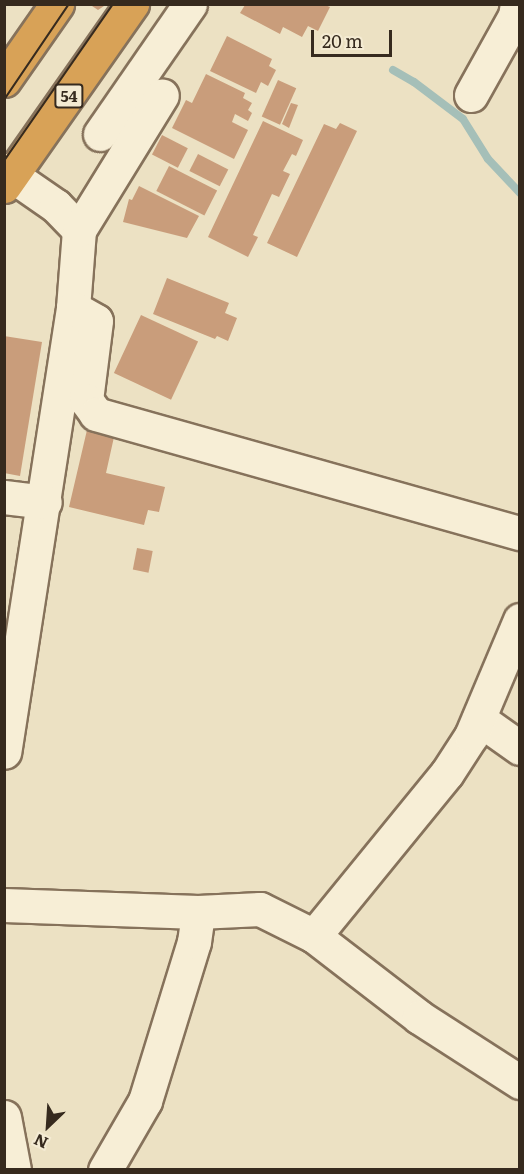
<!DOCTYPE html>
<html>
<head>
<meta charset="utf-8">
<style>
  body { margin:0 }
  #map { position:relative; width:524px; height:1174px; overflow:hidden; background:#ece1c3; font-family:Literata,serif }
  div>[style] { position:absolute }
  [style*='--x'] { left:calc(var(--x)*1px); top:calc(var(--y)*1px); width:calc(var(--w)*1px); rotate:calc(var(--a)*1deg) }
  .stream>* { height:8px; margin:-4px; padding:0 4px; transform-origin:4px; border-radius:4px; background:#a5bfb8 }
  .building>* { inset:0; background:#c99d7b; transform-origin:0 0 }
  .roads { filter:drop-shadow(2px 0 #86725b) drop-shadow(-2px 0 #86725b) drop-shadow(0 2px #86725b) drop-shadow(0 -2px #86725b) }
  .street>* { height:33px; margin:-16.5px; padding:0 16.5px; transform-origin:16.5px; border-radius:16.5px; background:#f7eed6 }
  .highway>* { height:33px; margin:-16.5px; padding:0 16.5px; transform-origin:16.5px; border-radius:16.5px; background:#d8a257 }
  .tram>* { height:1.5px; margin:-0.75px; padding:0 0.75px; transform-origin:0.75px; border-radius:0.75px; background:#362a1e }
  span { translate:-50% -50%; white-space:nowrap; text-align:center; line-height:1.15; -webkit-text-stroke:4.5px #f4ebd3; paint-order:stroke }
  .shield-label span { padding:2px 4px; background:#f4ebd3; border:2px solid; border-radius:4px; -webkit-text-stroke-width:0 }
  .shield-label { font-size:15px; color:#362a1e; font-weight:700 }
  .frame { position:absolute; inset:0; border:6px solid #362a1e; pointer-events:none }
  .north { position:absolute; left:18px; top:1096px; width:60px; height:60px; -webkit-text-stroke:4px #f4ebd3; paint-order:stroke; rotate:205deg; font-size:16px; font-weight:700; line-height:24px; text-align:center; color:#362a1e }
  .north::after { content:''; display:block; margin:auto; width:21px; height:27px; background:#362a1e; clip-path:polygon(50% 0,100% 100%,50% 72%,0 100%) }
  .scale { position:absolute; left:311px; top:30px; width:81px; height:27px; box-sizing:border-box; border:3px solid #362a1e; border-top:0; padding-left:8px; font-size:18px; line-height:21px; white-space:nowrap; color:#362a1e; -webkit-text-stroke:4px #f4ebd3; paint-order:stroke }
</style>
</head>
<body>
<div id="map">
  <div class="stream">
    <div style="--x:393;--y:70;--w:24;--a:30"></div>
    <div style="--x:414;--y:82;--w:61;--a:37.1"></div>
    <div style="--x:463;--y:119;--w:47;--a:58"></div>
    <div style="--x:488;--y:159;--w:47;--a:46.7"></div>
  </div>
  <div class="building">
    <div style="clip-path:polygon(89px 4px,107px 4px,98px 10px)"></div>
    <div style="clip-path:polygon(245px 5px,325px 5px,330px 7px,318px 31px,308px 26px,302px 37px,283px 27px,280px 34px,240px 13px)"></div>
    <div style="clip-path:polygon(227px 36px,272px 59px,269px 66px,276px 70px,268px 86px,261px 82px,256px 93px,210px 71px)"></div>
    <div style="clip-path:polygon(206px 74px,245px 93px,243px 98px,252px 103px,248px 110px,252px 113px,248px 121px,235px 114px,232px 122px,248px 130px,234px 159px,172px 128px,186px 100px,192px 103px)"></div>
    <div style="left:278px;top:80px;width:20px;height:40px;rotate:24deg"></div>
    <div style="clip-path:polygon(291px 103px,298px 105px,289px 128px,282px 124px)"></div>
    <div style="clip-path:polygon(263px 121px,303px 140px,296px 156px,292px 154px,283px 171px,290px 174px,279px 197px,272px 194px,253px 235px,258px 237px,248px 257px,208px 237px)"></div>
    <div style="clip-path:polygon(340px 123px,357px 131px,297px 257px,267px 243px,324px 124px,336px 129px)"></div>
    <div style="left:162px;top:135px;width:29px;height:22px;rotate:27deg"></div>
    <div style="left:198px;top:154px;width:34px;height:19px;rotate:27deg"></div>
    <div style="left:169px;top:166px;width:54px;height:28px;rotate:27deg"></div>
    <div style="clip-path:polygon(139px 186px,199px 216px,187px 238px,123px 222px,129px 199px,132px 200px)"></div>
    <div style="clip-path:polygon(167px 278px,229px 303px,225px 313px,237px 318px,228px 341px,217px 336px,215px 339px,153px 314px)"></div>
    <div style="left:141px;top:315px;width:63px;height:64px;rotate:25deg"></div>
    <div style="clip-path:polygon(4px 336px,42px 342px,20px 476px,4px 473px)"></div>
    <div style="clip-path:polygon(87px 430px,114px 437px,106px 473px,165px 487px,159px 512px,148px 510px,144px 525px,69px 507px)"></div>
    <div style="left:137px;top:548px;width:16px;height:22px;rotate:11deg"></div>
  </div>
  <div class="roads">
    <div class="street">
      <div style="--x:471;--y:95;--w:90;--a:-60.9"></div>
      <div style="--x:515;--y:16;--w:12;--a:-81"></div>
      <div style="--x:100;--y:134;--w:158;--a:-55.3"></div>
      <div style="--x:4;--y:170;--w:63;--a:34.7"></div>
      <div style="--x:56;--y:206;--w:33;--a:46"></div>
      <div style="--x:79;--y:230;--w:78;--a:94.4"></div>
      <div style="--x:73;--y:308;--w:449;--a:98.8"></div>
      <div style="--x:79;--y:230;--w:158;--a:-58.4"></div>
      <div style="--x:73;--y:308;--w:26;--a:29"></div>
      <div style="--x:96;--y:321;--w:80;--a:97.2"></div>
      <div style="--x:86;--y:400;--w:17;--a:54"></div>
      <div style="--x:96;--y:414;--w:440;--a:15.7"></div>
      <div style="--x:4;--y:497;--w:41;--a:7"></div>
      <div style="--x:479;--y:719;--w:50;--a:35.3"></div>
      <div style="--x:4;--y:905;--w:194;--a:2.1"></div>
      <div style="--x:198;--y:912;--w:62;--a:-2.8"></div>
      <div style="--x:260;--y:909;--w:60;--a:26.6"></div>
      <div style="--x:314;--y:936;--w:133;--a:37.6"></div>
      <div style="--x:419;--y:1017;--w:120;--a:32.8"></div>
      <div style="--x:314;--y:936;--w:210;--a:-50.8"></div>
      <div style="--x:447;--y:773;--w:44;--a:-57"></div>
      <div style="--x:471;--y:736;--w:126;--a:-67.1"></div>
      <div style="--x:4;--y:1117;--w:54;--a:79.3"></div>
      <div style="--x:105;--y:1170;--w:80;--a:-59.9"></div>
      <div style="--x:145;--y:1101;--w:166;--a:-72.9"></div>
      <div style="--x:194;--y:942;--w:30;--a:-82"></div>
    </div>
    <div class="highway">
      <div style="--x:4;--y:80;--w:93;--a:-55.1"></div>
      <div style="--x:4;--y:186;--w:223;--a:-54.9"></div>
    </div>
  </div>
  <div class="tram">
    <div style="--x:4;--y:100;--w:116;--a:-55.9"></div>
    <div style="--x:4;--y:161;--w:191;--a:-55.2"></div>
  </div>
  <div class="shield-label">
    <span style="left:69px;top:96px">54</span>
  </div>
  <div class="frame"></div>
  <div class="north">N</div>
  <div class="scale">20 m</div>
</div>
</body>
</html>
